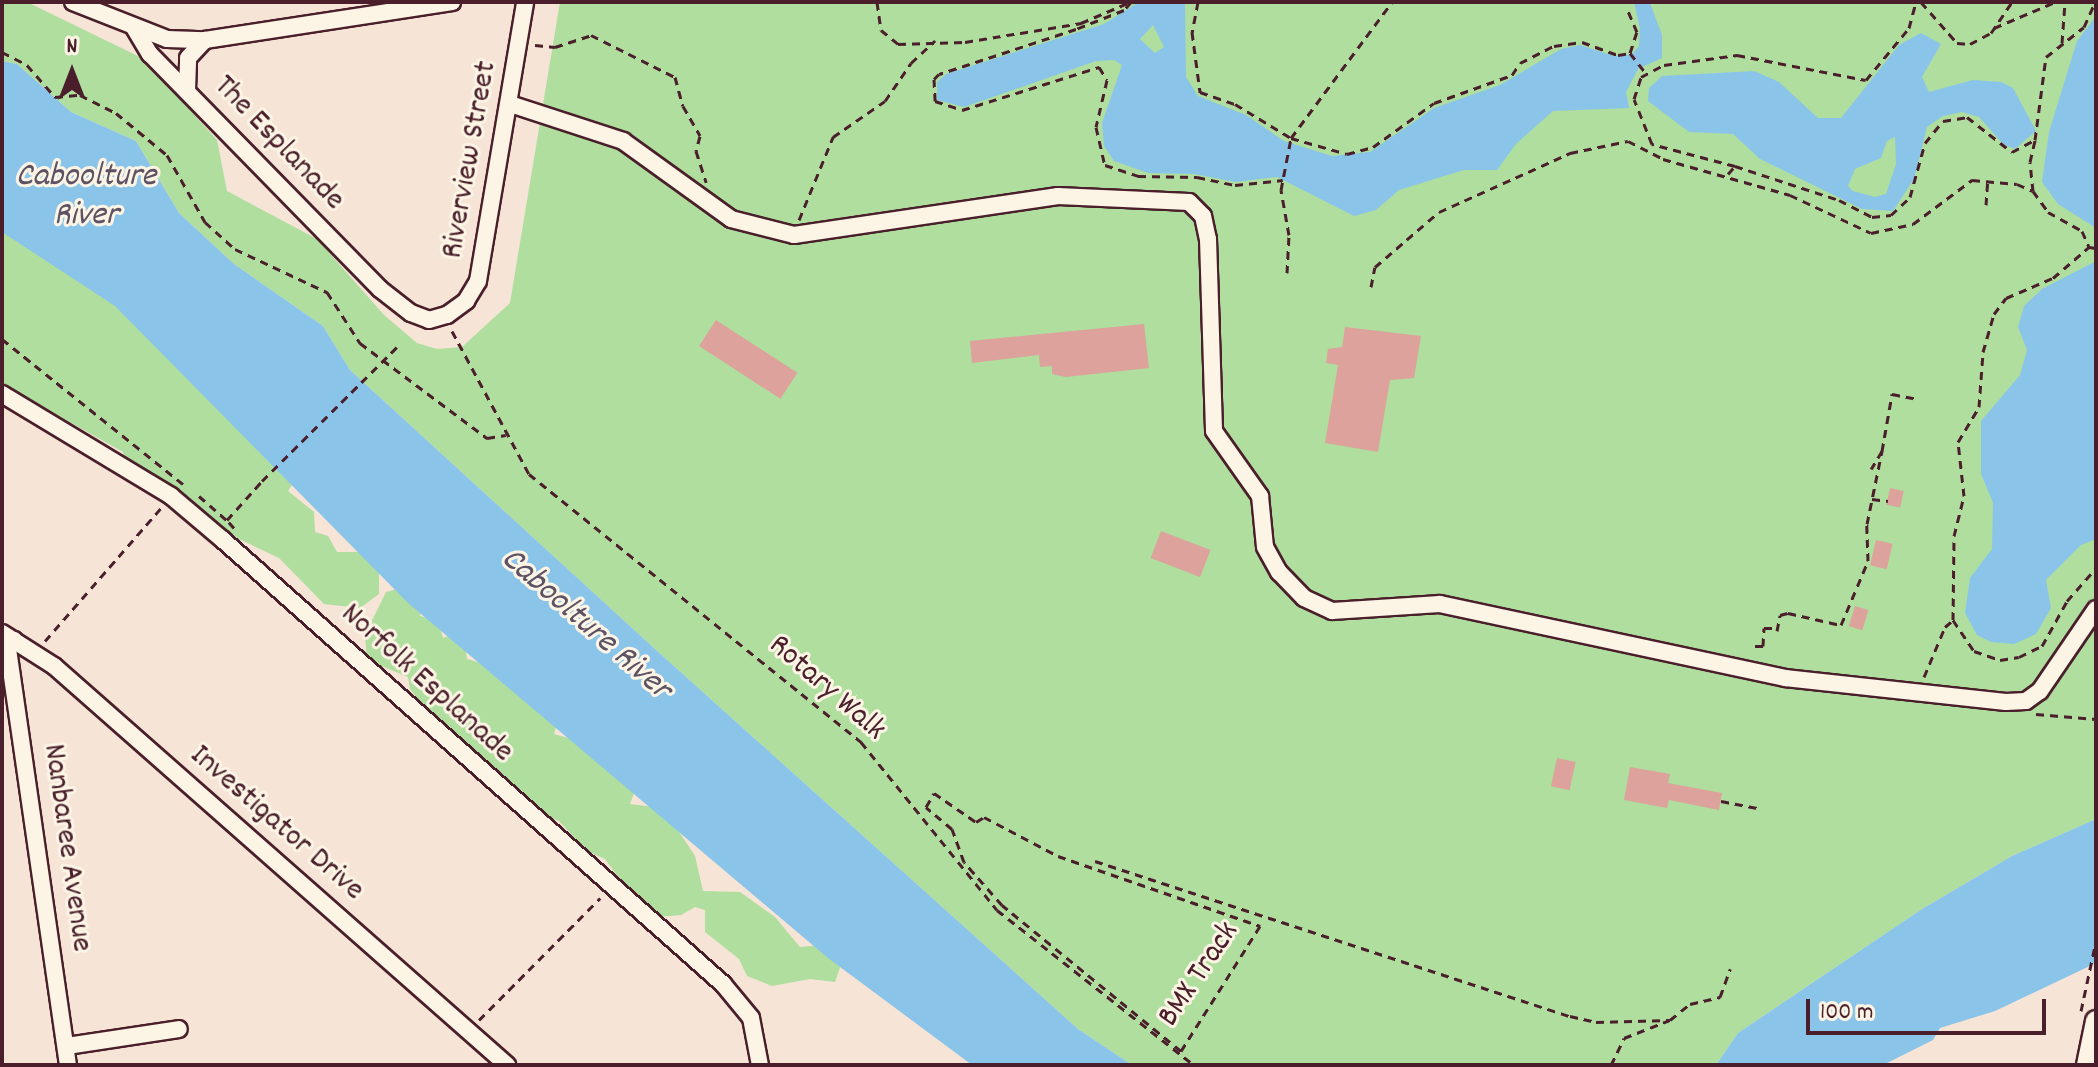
<!DOCTYPE html>
<html>
<head>
<meta charset="utf-8">
<style>
  body { margin:0 }
  #map { position:relative; width:2098px; height:1067px; overflow:hidden; background:#f6e4d6; font-family:Dekko,sans-serif }
  div>[style] { position:absolute }
  [style*='--x'] { left:calc(var(--x)*1px); top:calc(var(--y)*1px); width:calc(var(--w)*1px); rotate:calc(var(--a)*1deg) }
  .green>* { inset:0; background:#afde9e }
  .water>* { inset:0; background:#8ac5e9 }
  .building>* { inset:0; background:#dca29b; transform-origin:0 0 }
  .path>* { height:3px; margin-top:-1.5px; transform-origin:0; background:repeating-linear-gradient(90deg,#4a1f2b 0 8px,transparent 0 14px) }
  .roads { filter:drop-shadow(2px 0 #4a1f2b) drop-shadow(-2px 0 #4a1f2b) drop-shadow(0 2px #4a1f2b) drop-shadow(0 -2px #4a1f2b) }
  .minor>* { height:16px; margin:-8px; padding:0 8px; transform-origin:8px; border-radius:8px; background:#fcf5e5 }
  .major>* { height:20px; margin:-10px; padding:0 10px; transform-origin:10px; border-radius:10px; background:#fcf5e5 }
  .path-bridge>* { height:3px; margin-top:-1.5px; transform-origin:0; background:repeating-linear-gradient(90deg,#4a1f2b 0 8px,transparent 0 14px) }
  span { translate:-50% -50%; white-space:nowrap; text-align:center; line-height:1.15; -webkit-text-stroke:6px #fcf5e5; paint-order:stroke }
  .street-label { font-size:32px; color:#4a1f2b }
  .water-label { font-size:34px; color:#5d5164; font-style:italic }
  .frame { position:absolute; inset:0; border:4px solid #4a1f2b; pointer-events:none }
  .north { position:absolute; left:32px; top:32px; width:80px; height:80px; -webkit-text-stroke:6px #fcf5e5; paint-order:stroke; rotate:0deg; font-size:22px; font-weight:700; line-height:32px; text-align:center; color:#4a1f2b }
  .north::after { content:''; display:block; margin:auto; width:28px; height:36px; background:#4a1f2b; clip-path:polygon(50% 0,100% 100%,50% 72%,0 100%) }
  .scale { position:absolute; left:1806px; top:999px; width:240px; height:36px; box-sizing:border-box; border:4px solid #4a1f2b; border-top:0; padding-left:10px; font-size:24px; line-height:28px; white-space:nowrap; color:#4a1f2b; -webkit-text-stroke:6px #fcf5e5; paint-order:stroke }
</style>
</head>
<body>
<div id="map">
  <div class="green">
    <div style="clip-path:polygon(2px 2px,27px 2px,144px 59px,217px 140px,227px 191px,317px 239px,384px 315px,417px 343px,437px 349px,462px 347px,510px 303px,560px 2px,2096px 2px,2096px 819px,2012px 856px,1922px 909px,1738px 1033px,1716px 1065px,1132px 1065px,1078px 1029px,655px 649px,350px 370px,323px 326px,234px 264px,179px 213px,136px 141px,71px 112px,17px 64px,2px 61px)"></div>
    <div style="clip-path:polygon(2px 204px,61px 235px,146px 336px,292px 485px,288px 491px,314px 512px,315px 532px,328px 536px,337px 552px,370px 552px,379px 566px,379px 594px,360px 608px,324px 604px,279px 558px,239px 539px,126px 462px,123px 452px,2px 384px)"></div>
    <div style="clip-path:polygon(408px 586px,424px 597px,420px 616px,438px 621px,443px 638px,451px 635px,465px 646px,467px 659px,494px 667px,560px 714px,554px 734px,575px 740px,636px 788px,630px 804px,654px 807px,672px 821px,695px 856px,703px 891px,740px 892px,775px 917px,800px 947px,834px 944px,843px 959px,835px 982px,810px 979px,772px 986px,747px 976px,739px 959px,705px 932px,705px 910px,695px 907px,681px 915px,657px 917px,636px 901px,605px 859px,587px 851px,559px 821px,537px 812px,457px 742px,431px 735px,433px 719px,410px 689px,408px 677px,367px 660px,365px 635px,386px 592px)"></div>
  </div>
  <div class="water">
    <div style="clip-path:polygon(evenodd,1139px 2px,1185px 2px,1186px 77px,1198px 96px,1246px 115px,1284px 141px,1332px 156px,1370px 152px,1434px 108px,1500px 85px,1561px 49px,1580px 45px,1614px 56px,1632px 54px,1639px 46px,1640px 29px,1634px 2px,1650px 3px,1662px 35px,1662px 58px,1638px 69px,1626px 92px,1629px 108px,1553px 111px,1516px 144px,1497px 170px,1464px 170px,1399px 190px,1376px 210px,1354px 216px,1277px 177px,1236px 182px,1194px 174px,1148px 173px,1114px 161px,1104px 146px,1102px 123px,1122px 65px,1114px 60px,1096px 61px,964px 107px,937px 100px,937px 82px,946px 74px,1104px 24px,1139px 2px,1153px 25px,1164px 47px,1155px 53px,1140px 39px,1153px 25px)"></div>
    <div style="clip-path:polygon(2096px 16px,2096px 228px,2058px 204px,2042px 182px,2049px 132px,2077px 41px)"></div>
    <div style="clip-path:polygon(evenodd,1921px 33px,1941px 44px,1922px 77px,1929px 92px,1973px 80px,2001px 82px,2013px 88px,2036px 131px,2015px 149px,2003px 144px,1979px 117px,1962px 112px,1943px 116px,1927px 127px,1914px 179px,1893px 211px,1862px 209px,1760px 159px,1733px 134px,1689px 132px,1648px 101px,1649px 88px,1662px 76px,1754px 71px,1779px 82px,1818px 118px,1841px 118px,1899px 45px,1921px 33px,1895px 137px,1896px 164px,1886px 194px,1875px 197px,1853px 191px,1848px 186px,1855px 169px,1881px 158px,1887px 141px,1895px 137px)"></div>
    <div style="clip-path:polygon(2px 61px,17px 64px,71px 112px,136px 141px,179px 213px,234px 264px,323px 326px,350px 370px,655px 649px,1078px 1029px,1132px 1065px,972px 1065px,828px 958px,408px 603px,115px 306px,2px 232px)"></div>
    <div style="clip-path:polygon(2096px 261px,2096px 539px,2081px 545px,2046px 580px,2051px 608px,2036px 634px,2014px 644px,1991px 642px,1977px 635px,1965px 613px,1970px 578px,1992px 549px,1993px 503px,1981px 474px,1981px 421px,2020px 375px,2027px 350px,2018px 327px,2024px 306px,2042px 289px)"></div>
    <div style="clip-path:polygon(2096px 819px,2096px 963px,1995px 1011px,1940px 1028px,1933px 1040px,1883px 1065px,1716px 1065px,1738px 1033px,1922px 909px,2012px 856px)"></div>
  </div>
  <div class="building">
    <div style="left:716px;top:320px;width:97px;height:31px;rotate:33deg"></div>
    <div style="clip-path:polygon(1144px 324px,1149px 368px,1066px 377px,1052px 374px,1052px 366px,1040px 367px,1039px 355px,972px 363px,970px 341px)"></div>
    <div style="clip-path:polygon(1345px 327px,1421px 336px,1414px 378px,1390px 380px,1378px 452px,1325px 443px,1338px 365px,1326px 363px,1328px 349px,1342px 347px)"></div>
    <div style="left:1890px;top:488px;width:14px;height:17px;rotate:12deg"></div>
    <div style="left:1161px;top:531px;width:53px;height:29px;rotate:21deg"></div>
    <div style="left:1876px;top:540px;width:17px;height:26px;rotate:13deg"></div>
    <div style="left:1855px;top:606px;width:14px;height:21px;rotate:17deg"></div>
    <div style="left:1557px;top:758px;width:19px;height:29px;rotate:12deg"></div>
    <div style="clip-path:polygon(1630px 767px,1670px 774px,1668px 783px,1722px 793px,1719px 810px,1669px 800px,1667px 808px,1624px 800px)"></div>
  </div>
  <div class="path">
    <div style="--x:877;--y:2;--w:28;--a:82"></div>
    <div style="--x:881;--y:30;--w:22;--a:39"></div>
    <div style="--x:898;--y:44;--w:67;--a:-1.7"></div>
    <div style="--x:965;--y:42;--w:118;--a:-9.3"></div>
    <div style="--x:1081;--y:23;--w:53;--a:-23.2"></div>
    <div style="--x:1131;--y:2;--w:11;--a:131"></div>
    <div style="--x:1124;--y:10;--w:52;--a:158.4"></div>
    <div style="--x:1076;--y:29;--w:144;--a:161.8"></div>
    <div style="--x:939;--y:74;--w:7;--a:135"></div>
    <div style="--x:934;--y:79;--w:22;--a:87"></div>
    <div style="--x:935;--y:101;--w:28;--a:18"></div>
    <div style="--x:962;--y:110;--w:144;--a:-17.4"></div>
    <div style="--x:1099;--y:67;--w:15;--a:58"></div>
    <div style="--x:1107;--y:80;--w:48;--a:103.2"></div>
    <div style="--x:1096;--y:127;--w:39;--a:77"></div>
    <div style="--x:1105;--y:165;--w:35;--a:18"></div>
    <div style="--x:1138;--y:176;--w:59;--a:1"></div>
    <div style="--x:1197;--y:177;--w:39;--a:12"></div>
    <div style="--x:1235;--y:185;--w:48;--a:-5.9"></div>
    <div style="--x:1198;--y:2;--w:31;--a:101"></div>
    <div style="--x:1192;--y:32;--w:61;--a:82.4"></div>
    <div style="--x:1200;--y:92;--w:37;--a:19"></div>
    <div style="--x:1235;--y:104;--w:66;--a:31.3"></div>
    <div style="--x:1291;--y:138;--w:58;--a:15.9"></div>
    <div style="--x:1347;--y:154;--w:27;--a:-15"></div>
    <div style="--x:1373;--y:147;--w:75;--a:-35.8"></div>
    <div style="--x:1434;--y:103;--w:83;--a:-19.7"></div>
    <div style="--x:1512;--y:75;--w:14;--a:-56"></div>
    <div style="--x:1520;--y:63;--w:38;--a:-27"></div>
    <div style="--x:1554;--y:46;--w:28;--a:-8"></div>
    <div style="--x:1582;--y:42;--w:38;--a:20"></div>
    <div style="--x:1618;--y:55;--w:12;--a:-9"></div>
    <div style="--x:1630;--y:53;--w:22;--a:-72"></div>
    <div style="--x:1637;--y:32;--w:26;--a:-113"></div>
    <div style="--x:1921;--y:2;--w:55;--a:48.7"></div>
    <div style="--x:1957;--y:43;--w:13;--a:4"></div>
    <div style="--x:1970;--y:44;--w:24;--a:-28"></div>
    <div style="--x:1991;--y:33;--w:37;--a:-56"></div>
    <div style="--x:1994;--y:28;--w:66;--a:-23.1"></div>
    <div style="--x:2062;--y:43;--w:41;--a:-85.8"></div>
    <div style="--x:535;--y:45;--w:20;--a:6"></div>
    <div style="--x:555;--y:47;--w:38;--a:-18"></div>
    <div style="--x:591;--y:35;--w:94;--a:26.6"></div>
    <div style="--x:675;--y:77;--w:30;--a:75"></div>
    <div style="--x:683;--y:106;--w:34;--a:60"></div>
    <div style="--x:700;--y:136;--w:16;--a:105"></div>
    <div style="--x:696;--y:151;--w:33;--a:72"></div>
    <div style="--x:2;--y:52;--w:28;--a:27"></div>
    <div style="--x:27;--y:65;--w:43;--a:48.8"></div>
    <div style="--x:55;--y:97;--w:25;--a:-5"></div>
    <div style="--x:80;--y:95;--w:40;--a:26.6"></div>
    <div style="--x:116;--y:113;--w:66;--a:39.5"></div>
    <div style="--x:167;--y:155;--w:77;--a:60.4"></div>
    <div style="--x:205;--y:222;--w:40;--a:42"></div>
    <div style="--x:235;--y:249;--w:102;--a:25.1"></div>
    <div style="--x:327;--y:292;--w:61;--a:57.1"></div>
    <div style="--x:360;--y:343;--w:159;--a:36.8"></div>
    <div style="--x:487;--y:438;--w:19;--a:-9"></div>
    <div style="--x:1630;--y:53;--w:24;--a:52"></div>
    <div style="--x:1735;--y:166;--w:86;--a:-165.2"></div>
    <div style="--x:1652;--y:144;--w:48;--a:-111.8"></div>
    <div style="--x:1634;--y:99;--w:23;--a:-72"></div>
    <div style="--x:1641;--y:77;--w:26;--a:-28"></div>
    <div style="--x:1664;--y:65;--w:74;--a:-7.8"></div>
    <div style="--x:1737;--y:55;--w:131;--a:11"></div>
    <div style="--x:1866;--y:80;--w:67;--a:-50.4"></div>
    <div style="--x:1909;--y:28;--w:27;--a:-75"></div>
    <div style="--x:1728;--y:174;--w:11;--a:-49"></div>
    <div style="--x:1735;--y:166;--w:109;--a:18.1"></div>
    <div style="--x:1839;--y:200;--w:37;--a:27"></div>
    <div style="--x:1872;--y:217;--w:19;--a:-6"></div>
    <div style="--x:1891;--y:215;--w:26;--a:-43"></div>
    <div style="--x:1910;--y:197;--w:56;--a:-74.5"></div>
    <div style="--x:1925;--y:143;--w:28;--a:-51"></div>
    <div style="--x:1943;--y:121;--w:24;--a:-9"></div>
    <div style="--x:1967;--y:117;--w:57;--a:37.9"></div>
    <div style="--x:2012;--y:152;--w:26;--a:-28"></div>
    <div style="--x:2035;--y:140;--w:84;--a:-82.5"></div>
    <div style="--x:2046;--y:57;--w:48;--a:-38.3"></div>
    <div style="--x:2084;--y:27;--w:27;--a:-66"></div>
    <div style="--x:2033;--y:191;--w:29;--a:-96"></div>
    <div style="--x:2030;--y:162;--w:23;--a:-77"></div>
    <div style="--x:1986;--y:205;--w:27;--a:-86"></div>
    <div style="--x:799;--y:220;--w:90;--a:-67.7"></div>
    <div style="--x:833;--y:137;--w:63;--a:-34.7"></div>
    <div style="--x:885;--y:101;--w:46;--a:-55.6"></div>
    <div style="--x:911;--y:63;--w:33;--a:-43"></div>
    <div style="--x:1287;--y:273;--w:38;--a:-87"></div>
    <div style="--x:1289;--y:235;--w:46;--a:-100.1"></div>
    <div style="--x:1281;--y:190;--w:53;--a:-79.1"></div>
    <div style="--x:1291;--y:138;--w:169;--a:-53.4"></div>
    <div style="--x:1371;--y:287;--w:20;--a:-79"></div>
    <div style="--x:1375;--y:267;--w:84;--a:-40.7"></div>
    <div style="--x:1439;--y:212;--w:144;--a:-24.2"></div>
    <div style="--x:1570;--y:153;--w:59;--a:-11.7"></div>
    <div style="--x:1628;--y:141;--w:39;--a:27"></div>
    <div style="--x:1663;--y:159;--w:132;--a:15.8"></div>
    <div style="--x:1790;--y:195;--w:89;--a:25.1"></div>
    <div style="--x:1871;--y:233;--w:43;--a:-12.1"></div>
    <div style="--x:1913;--y:224;--w:74;--a:-36.7"></div>
    <div style="--x:1972;--y:180;--w:45;--a:5.1"></div>
    <div style="--x:2017;--y:184;--w:17;--a:24"></div>
    <div style="--x:2033;--y:191;--w:26;--a:54"></div>
    <div style="--x:2048;--y:212;--w:39;--a:29"></div>
    <div style="--x:2082;--y:231;--w:17;--a:66"></div>
    <div style="--x:452;--y:331;--w:162;--a:61.7"></div>
    <div style="--x:529;--y:474;--w:427;--a:38.9"></div>
    <div style="--x:861;--y:742;--w:216;--a:51"></div>
    <div style="--x:997;--y:910;--w:251;--a:38.2"></div>
    <div style="--x:2;--y:339;--w:232;--a:38.7"></div>
    <div style="--x:1882;--y:451;--w:58;--a:-80"></div>
    <div style="--x:1892;--y:394;--w:26;--a:11"></div>
    <div style="--x:199;--y:496;--w:37;--a:41"></div>
    <div style="--x:1872;--y:499;--w:16;--a:7"></div>
    <div style="--x:234;--y:528;--w:11;--a:-131"></div>
    <div style="--x:227;--y:520;--w:52;--a:-48.1"></div>
    <div style="--x:1953;--y:620;--w:37;--a:56"></div>
    <div style="--x:1974;--y:651;--w:28;--a:19"></div>
    <div style="--x:2000;--y:660;--w:19;--a:-9"></div>
    <div style="--x:2019;--y:657;--w:25;--a:-26"></div>
    <div style="--x:2042;--y:646;--w:51;--a:-60.9"></div>
    <div style="--x:2067;--y:601;--w:44;--a:-48.7"></div>
    <div style="--x:1777;--y:631;--w:16;--a:-79"></div>
    <div style="--x:1780;--y:615;--w:8;--a:-14"></div>
    <div style="--x:1788;--y:613;--w:54;--a:12.8"></div>
    <div style="--x:1841;--y:625;--w:69;--a:-67.1"></div>
    <div style="--x:1868;--y:561;--w:37;--a:-92"></div>
    <div style="--x:1867;--y:524;--w:75;--a:-78.4"></div>
    <div style="--x:1882;--y:451;--w:21;--a:121"></div>
    <div style="--x:45;--y:641;--w:176;--a:-48.9"></div>
    <div style="--x:1755;--y:646;--w:8;--a:0"></div>
    <div style="--x:1763;--y:646;--w:18;--a:-87"></div>
    <div style="--x:1764;--y:628;--w:13;--a:0"></div>
    <div style="--x:1924;--y:677;--w:54;--a:-67.2"></div>
    <div style="--x:1945;--y:627;--w:11;--a:-41"></div>
    <div style="--x:1953;--y:620;--w:84;--a:-89.3"></div>
    <div style="--x:1954;--y:536;--w:41;--a:-76"></div>
    <div style="--x:1964;--y:496;--w:54;--a:-96.3"></div>
    <div style="--x:1958;--y:442;--w:41;--a:-59"></div>
    <div style="--x:1979;--y:407;--w:55;--a:-85.8"></div>
    <div style="--x:1983;--y:352;--w:40;--a:-74"></div>
    <div style="--x:1994;--y:314;--w:20;--a:-53"></div>
    <div style="--x:2006;--y:298;--w:51;--a:-23.1"></div>
    <div style="--x:2053;--y:278;--w:48;--a:-40.7"></div>
    <div style="--x:2089;--y:247;--w:7;--a:8"></div>
    <div style="--x:2036;--y:714;--w:60;--a:4.8"></div>
    <div style="--x:934;--y:793;--w:51;--a:34.6"></div>
    <div style="--x:976;--y:822;--w:9;--a:-32"></div>
    <div style="--x:984;--y:817;--w:84;--a:27.8"></div>
    <div style="--x:1058;--y:856;--w:214;--a:19.1"></div>
    <div style="--x:1260;--y:926;--w:148;--a:122.3"></div>
    <div style="--x:1181;--y:1051;--w:231;--a:-140.8"></div>
    <div style="--x:1002;--y:905;--w:57;--a:-131.5"></div>
    <div style="--x:964;--y:862;--w:35;--a:-110"></div>
    <div style="--x:952;--y:829;--w:34;--a:-140"></div>
    <div style="--x:926;--y:807;--w:16;--a:-60"></div>
    <div style="--x:1721;--y:801;--w:38;--a:11"></div>
    <div style="--x:1095;--y:861;--w:500;--a:18.1"></div>
    <div style="--x:1570;--y:1016;--w:27;--a:13"></div>
    <div style="--x:1596;--y:1022;--w:74;--a:-1.5"></div>
    <div style="--x:2081;--y:1011;--w:72;--a:-77.9"></div>
    <div style="--x:479;--y:1020;--w:172;--a:-45.2"></div>
    <div style="--x:1611;--y:1065;--w:30;--a:-64"></div>
    <div style="--x:1624;--y:1038;--w:49;--a:-21.4"></div>
    <div style="--x:1670;--y:1020;--w:26;--a:-39"></div>
    <div style="--x:1690;--y:1004;--w:31;--a:-13"></div>
    <div style="--x:1720;--y:997;--w:30;--a:-70"></div>
  </div>
  <div class="roads">
    <div class="minor">
      <div style="--x:73;--y:2;--w:101;--a:21.5"></div>
      <div style="--x:167;--y:39;--w:38;--a:2"></div>
      <div style="--x:205;--y:40;--w:250;--a:-8.7"></div>
      <div style="--x:133;--y:26;--w:33;--a:59"></div>
      <div style="--x:150;--y:54;--w:329;--a:45.6"></div>
      <div style="--x:380;--y:289;--w:39;--a:38"></div>
      <div style="--x:411;--y:313;--w:19;--a:21"></div>
      <div style="--x:429;--y:320;--w:19;--a:-16"></div>
      <div style="--x:447;--y:315;--w:24;--a:-36"></div>
      <div style="--x:466;--y:301;--w:23;--a:-59"></div>
      <div style="--x:478;--y:281;--w:283;--a:-80.4"></div>
      <div style="--x:187;--y:91;--w:33;--a:-88"></div>
      <div style="--x:188;--y:58;--w:25;--a:-47"></div>
      <div style="--x:510;--y:104;--w:119;--a:18.1"></div>
      <div style="--x:623;--y:141;--w:133;--a:35.8"></div>
      <div style="--x:731;--y:219;--w:65;--a:14.3"></div>
      <div style="--x:794;--y:235;--w:267;--a:-8.4"></div>
      <div style="--x:1058;--y:196;--w:131;--a:2.6"></div>
      <div style="--x:1189;--y:202;--w:20;--a:45"></div>
      <div style="--x:1203;--y:216;--w:24;--a:78"></div>
      <div style="--x:1208;--y:239;--w:192;--a:88.2"></div>
      <div style="--x:1214;--y:431;--w:80;--a:54.7"></div>
      <div style="--x:1260;--y:496;--w:51;--a:84.4"></div>
      <div style="--x:1265;--y:547;--w:29;--a:61"></div>
      <div style="--x:1279;--y:572;--w:36;--a:46"></div>
      <div style="--x:1304;--y:598;--w:31;--a:25"></div>
      <div style="--x:1332;--y:611;--w:108;--a:-3.7"></div>
      <div style="--x:1440;--y:604;--w:353;--a:12.1"></div>
      <div style="--x:1785;--y:678;--w:222;--a:6.2"></div>
      <div style="--x:2006;--y:702;--w:20;--a:-3"></div>
      <div style="--x:2026;--y:701;--w:17;--a:-36"></div>
      <div style="--x:2040;--y:691;--w:99;--a:-55.7"></div>
      <div style="--x:2;--y:394;--w:197;--a:31.1"></div>
      <div style="--x:171;--y:496;--w:68;--a:40.2"></div>
      <div style="--x:223;--y:540;--w:669;--a:41.61"></div>
      <div style="--x:723;--y:984;--w:44;--a:50.5"></div>
      <div style="--x:751;--y:1018;--w:48;--a:79.2"></div>
      <div style="--x:2;--y:633;--w:62;--a:32.4"></div>
      <div style="--x:54;--y:666;--w:604;--a:41.37"></div>
      <div style="--x:14;--y:640;--w:11;--a:124"></div>
      <div style="--x:8;--y:649;--w:420;--a:81.8"></div>
      <div style="--x:67;--y:1046;--w:113;--a:-8.6"></div>
    </div>
    <div class="major">
      <div style="--x:2087;--y:1065;--w:45;--a:-78.4"></div>
    </div>
  </div>
  <div class="path-bridge">
    <div style="--x:262;--y:481;--w:190;--a:-44.8"></div>
  </div>
  <div class="street-label">
    <span style="left:278px;top:144px;rotate:46deg">The Esplanade</span>
    <span style="left:471px;top:160px;rotate:-80deg">Riverview Street</span>
    <span style="left:426px;top:684px;rotate:42deg">Norfolk Esplanade</span>
    <span style="left:826px;top:689px;rotate:41deg">Rotary Walk</span>
    <span style="left:276px;top:824px;rotate:41deg">Investigator Drive</span>
    <span style="left:66px;top:848px;rotate:82deg">Nanbaree Avenue</span>
    <span style="left:1200px;top:975px;rotate:-56deg">BMX Track</span>
  </div>
  <div class="water-label">
    <span style="left:86px;top:197px">Caboolture<br>River</span>
    <span style="left:585px;top:625px;rotate:41deg">Caboolture River</span>
  </div>
  <div class="frame"></div>
  <div class="north">N</div>
  <div class="scale">100 m</div>
</div>
</body>
</html>
